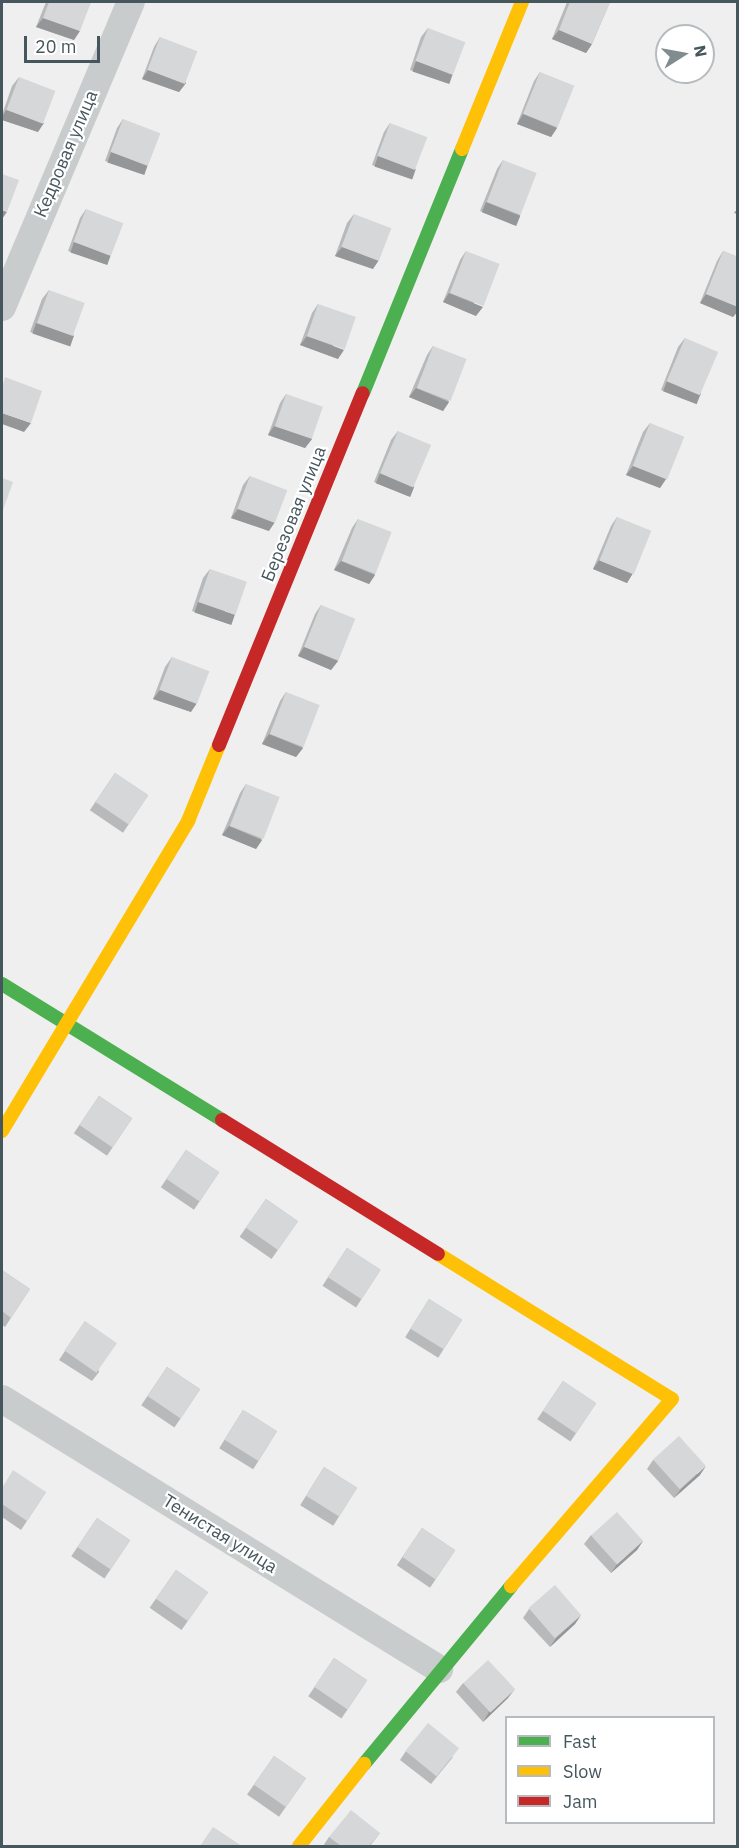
<!DOCTYPE html>
<html>
<head>
<meta charset="utf-8">
<style>
  body { margin:0 }
  #map { position:relative; width:739px; height:1848px; overflow:hidden; background:#f0efef; font-family:"IBM Plex Sans",sans-serif }
  div>[style] { position:absolute }
  [style*='--x'] { left:calc(var(--x)*1px); top:calc(var(--y)*1px); width:calc(var(--w)*1px); rotate:calc(var(--a)*1deg) }
  .street>* { height:28px; margin:-14px; padding:0 14px; transform-origin:14px; border-radius:14px; background:#c8cccd }
  .fast>* { height:14px; margin:-7px; padding:0 7px; transform-origin:7px; border-radius:7px; background:#4caf50 }
  .slow>* { height:14px; margin:-7px; padding:0 7px; transform-origin:7px; border-radius:7px; background:#ffc107 }
  .jam>* { height:14px; margin:-7px; padding:0 7px; transform-origin:7px; border-radius:7px; background:#c62828 }
  .wall>* { inset:0; background:#b7b9ba; transform-origin:0 0 }
  .shaded-wall>* { inset:0; background:#959697; transform-origin:0 0 }
  .building>* { inset:0; background:#d5d7d8; transform-origin:0 0 }
  span { translate:-50% -50%; white-space:nowrap; text-align:center; line-height:1.15; -webkit-text-stroke:4.5px #fff; paint-order:stroke }
  .street-label { font-size:18px; color:#45565c }
  .frame { position:absolute; inset:0; border:3px solid #45565c; pointer-events:none }
  .legend { position:absolute; left:505px; top:1716px; width:210px; height:108px; box-sizing:border-box; background:#fff; border:2px solid #b5bbbe; margin:0; padding:8px 10px; list-style:none; font-size:18px; color:#45565c }
  .legend li { display:flex; align-items:center; gap:12px; height:30px }
  .legend b { width:30px; border:2px solid #b5bbbe }
  .north { position:absolute; left:655px; top:24px; width:60px; height:60px; box-sizing:border-box; background:#fff; border:2px solid #b5bbbe; border-radius:50%; rotate:79deg; font-size:16px; font-weight:700; line-height:24px; text-align:center; color:#45565c }
  .north::after { content:''; display:block; margin:auto; width:21px; height:27px; background:#818c8f; clip-path:polygon(50% 0,100% 100%,50% 72%,0 100%) }
  .scale { position:absolute; left:24px; top:36px; width:76px; height:27px; box-sizing:border-box; border:3px solid #45565c; border-top:0; padding-left:8px; font-size:18px; line-height:21px; white-space:nowrap; color:#45565c; -webkit-text-stroke:4px #fff; paint-order:stroke }
</style>
</head>
<body>
<div id="map">
  <div class="street">
    <div style="--x:2;--y:307;--w:331;--a:-67.1"></div>
    <div style="--x:2;--y:1399;--w:514;--a:31.71"></div>
  </div>
  <div class="fast">
    <div style="--x:363;--y:393;--w:263;--a:-67.9"></div>
    <div style="--x:2;--y:984;--w:259;--a:31.7"></div>
    <div style="--x:364;--y:1764;--w:231;--a:-50.4"></div>
  </div>
  <div class="slow">
    <div style="--x:462;--y:149;--w:159;--a:-67.8"></div>
    <div style="--x:2;--y:1131;--w:362;--a:-59"></div>
    <div style="--x:188;--y:821;--w:82;--a:-67.8"></div>
    <div style="--x:438;--y:1254;--w:275;--a:31.8"></div>
    <div style="--x:672;--y:1399;--w:247;--a:130.7"></div>
    <div style="--x:299;--y:1846;--w:105;--a:-51.6"></div>
  </div>
  <div class="jam">
    <div style="--x:219;--y:745;--w:380;--a:-67.8"></div>
    <div style="--x:222;--y:1120;--w:254;--a:31.8"></div>
  </div>
  <div class="wall">
    <div style="clip-path:polygon(46px 2px,91px 2px,74px 40px,36px 27px)"></div>
    <div style="clip-path:polygon(567px 2px,610px 2px,592px 44px,586px 53px,552px 39px)"></div>
    <div style="clip-path:polygon(428px 28px,453px 74px,447px 83px,410px 70px,421px 37px)"></div>
    <div style="clip-path:polygon(160px 37px,186px 83px,179px 92px,142px 79px,154px 47px)"></div>
    <div style="clip-path:polygon(540px 72px,557px 128px,551px 137px,517px 124px,534px 81px)"></div>
    <div style="clip-path:polygon(19px 77px,38px 132px,2px 120px,2px 115px,12px 86px)"></div>
    <div style="clip-path:polygon(123px 119px,148px 165px,142px 174px,105px 161px,117px 128px)"></div>
    <div style="clip-path:polygon(390px 123px,410px 178px,372px 165px,384px 132px)"></div>
    <div style="clip-path:polygon(503px 160px,520px 216px,514px 225px,480px 211px,497px 169px)"></div>
    <div style="clip-path:polygon(86px 209px,111px 255px,105px 264px,68px 251px,80px 218px)"></div>
    <div style="clip-path:polygon(354px 214px,373px 269px,335px 256px,347px 223px)"></div>
    <div style="clip-path:polygon(466px 251px,476px 316px,443px 302px,460px 260px)"></div>
    <div style="clip-path:polygon(723px 251px,738px 257px,738px 311px,733px 317px,700px 303px,717px 261px)"></div>
    <div style="clip-path:polygon(49px 290px,74px 336px,68px 345px,30px 332px,42px 299px)"></div>
    <div style="clip-path:polygon(318px 304px,338px 359px,300px 345px,312px 313px)"></div>
    <div style="clip-path:polygon(685px 338px,701px 394px,695px 403px,661px 390px,678px 347px)"></div>
    <div style="clip-path:polygon(433px 346px,449px 402px,443px 411px,409px 397px,427px 355px)"></div>
    <div style="clip-path:polygon(286px 394px,312px 439px,305px 448px,268px 435px,280px 403px)"></div>
    <div style="clip-path:polygon(650px 423px,666px 479px,660px 488px,626px 475px,643px 432px)"></div>
    <div style="clip-path:polygon(398px 431px,414px 487px,408px 496px,374px 482px,391px 440px)"></div>
    <div style="clip-path:polygon(250px 476px,269px 531px,231px 518px,243px 485px)"></div>
    <div style="clip-path:polygon(617px 517px,633px 573px,627px 583px,593px 569px,611px 526px)"></div>
    <div style="clip-path:polygon(358px 519px,375px 575px,369px 584px,334px 570px,352px 528px)"></div>
    <div style="clip-path:polygon(210px 569px,229px 624px,192px 611px,203px 578px)"></div>
    <div style="clip-path:polygon(321px 605px,338px 661px,331px 670px,298px 656px,315px 614px)"></div>
    <div style="clip-path:polygon(172px 657px,191px 712px,153px 699px,165px 667px)"></div>
    <div style="clip-path:polygon(286px 692px,303px 748px,296px 757px,262px 744px,280px 701px)"></div>
    <div style="left:115px;top:773px;width:40px;height:45px;rotate:34deg"></div>
    <div style="clip-path:polygon(246px 784px,262px 840px,256px 849px,222px 835px,240px 793px)"></div>
    <div style="left:99px;top:1096px;width:40px;height:45px;rotate:34deg"></div>
    <div style="left:186px;top:1150px;width:40px;height:45px;rotate:34deg"></div>
    <div style="left:266px;top:1199px;width:39px;height:46px;rotate:35deg"></div>
    <div style="left:347px;top:1248px;width:40px;height:45px;rotate:33deg"></div>
    <div style="clip-path:polygon(2px 1270px,30px 1289px,5px 1327px,2px 1325px)"></div>
    <div style="left:429px;top:1299px;width:39px;height:45px;rotate:32deg"></div>
    <div style="clip-path:polygon(85px 1321px,99px 1372px,92px 1381px,59px 1360px)"></div>
    <div style="left:167px;top:1367px;width:40px;height:46px;rotate:34deg"></div>
    <div style="left:563px;top:1381px;width:40px;height:46px;rotate:34deg"></div>
    <div style="left:243px;top:1410px;width:40px;height:45px;rotate:32deg"></div>
    <div style="clip-path:polygon(653px 1460px,700px 1475px,674px 1498px,647px 1469px)"></div>
    <div style="left:324px;top:1467px;width:39px;height:45px;rotate:32deg"></div>
    <div style="clip-path:polygon(2px 1487px,46px 1492px,21px 1530px,2px 1517px)"></div>
    <div style="left:97px;top:1518px;width:40px;height:46px;rotate:34deg"></div>
    <div style="left:422px;top:1528px;width:40px;height:45px;rotate:34deg"></div>
    <div style="clip-path:polygon(591px 1535px,643px 1541px,637px 1550px,611px 1573px,584px 1544px)"></div>
    <div style="left:176px;top:1570px;width:39px;height:46px;rotate:35deg"></div>
    <div style="clip-path:polygon(529px 1609px,581px 1615px,575px 1624px,550px 1647px,523px 1618px)"></div>
    <div style="left:334px;top:1658px;width:40px;height:46px;rotate:34deg"></div>
    <div style="clip-path:polygon(463px 1683px,508px 1698px,483px 1722px,456px 1692px)"></div>
    <div style="clip-path:polygon(406px 1751px,453px 1757px,431px 1784px,400px 1760px)"></div>
    <div style="left:274px;top:1756px;width:39px;height:47px;rotate:35deg"></div>
    <div style="clip-path:polygon(380px 1833px,370px 1846px,323px 1846px,329px 1837px)"></div>
  </div>
  <div class="shaded-wall">
    <div style="clip-path:polygon(43px 18px,80px 31px,74px 40px,36px 27px)"></div>
    <div style="clip-path:polygon(559px 30px,592px 44px,586px 53px,552px 39px)"></div>
    <div style="left:416px;top:61px;width:39px;height:11px;rotate:19deg"></div>
    <div style="clip-path:polygon(148px 70px,186px 83px,179px 92px,142px 79px)"></div>
    <div style="clip-path:polygon(6px 110px,44px 123px,38px 132px,2px 120px,2px 117px)"></div>
    <div style="clip-path:polygon(523px 114px,557px 128px,551px 137px,517px 124px)"></div>
    <div style="left:111px;top:152px;width:39px;height:11px;rotate:19deg"></div>
    <div style="left:378px;top:156px;width:40px;height:11px;rotate:19deg"></div>
    <div style="left:486px;top:202px;width:37px;height:11px;rotate:22deg"></div>
    <div style="clip-path:polygon(738px 208px,738px 214px,734px 213px)"></div>
    <div style="clip-path:polygon(2px 210px,7px 212px,2px 219px)"></div>
    <div style="left:74px;top:242px;width:39px;height:11px;rotate:19deg"></div>
    <div style="clip-path:polygon(342px 247px,379px 260px,373px 269px,335px 256px)"></div>
    <div style="clip-path:polygon(449px 293px,483px 307px,476px 316px,443px 302px)"></div>
    <div style="clip-path:polygon(706px 294px,738px 307px,738px 311px,733px 317px,700px 303px)"></div>
    <div style="left:36px;top:323px;width:40px;height:11px;rotate:19deg"></div>
    <div style="clip-path:polygon(307px 336px,344px 350px,338px 359px,300px 345px)"></div>
    <div style="left:667px;top:381px;width:36px;height:11px;rotate:21deg"></div>
    <div style="clip-path:polygon(416px 388px,449px 402px,443px 411px,409px 397px)"></div>
    <div style="clip-path:polygon(2px 413px,31px 423px,24px 432px,2px 424px)"></div>
    <div style="clip-path:polygon(274px 426px,312px 439px,305px 448px,268px 435px)"></div>
    <div style="clip-path:polygon(633px 466px,666px 479px,660px 488px,626px 475px)"></div>
    <div style="left:380px;top:473px;width:37px;height:11px;rotate:22deg"></div>
    <div style="clip-path:polygon(238px 509px,275px 522px,269px 531px,231px 518px)"></div>
    <div style="clip-path:polygon(599px 560px,633px 573px,627px 583px,593px 569px)"></div>
    <div style="clip-path:polygon(341px 561px,375px 575px,369px 584px,334px 570px)"></div>
    <div style="left:198px;top:602px;width:39px;height:11px;rotate:19deg"></div>
    <div style="clip-path:polygon(304px 647px,338px 661px,331px 670px,298px 656px)"></div>
    <div style="clip-path:polygon(160px 690px,197px 703px,191px 712px,153px 699px)"></div>
    <div style="clip-path:polygon(269px 734px,303px 748px,296px 757px,262px 744px)"></div>
    <div style="clip-path:polygon(229px 826px,262px 840px,256px 849px,222px 835px)"></div>
    <div style="clip-path:polygon(706px 1466px,700px 1475px,674px 1498px,681px 1489px)"></div>
    <div style="clip-path:polygon(643px 1541px,637px 1550px,611px 1573px,617px 1564px)"></div>
    <div style="clip-path:polygon(581px 1615px,575px 1624px,550px 1647px,556px 1638px)"></div>
    <div style="clip-path:polygon(515px 1689px,508px 1698px,483px 1722px,489px 1712px)"></div>
  </div>
  <div class="building">
    <div style="clip-path:polygon(49px 2px,91px 2px,80px 31px,43px 18px)"></div>
    <div style="clip-path:polygon(570px 2px,610px 2px,592px 44px,559px 30px)"></div>
    <div style="left:428px;top:28px;width:40px;height:35px;rotate:21deg"></div>
    <div style="left:160px;top:37px;width:40px;height:35px;rotate:21deg"></div>
    <div style="left:540px;top:72px;width:37px;height:45px;rotate:22deg"></div>
    <div style="left:19px;top:77px;width:39px;height:35px;rotate:21deg"></div>
    <div style="left:123px;top:119px;width:40px;height:35px;rotate:21deg"></div>
    <div style="left:390px;top:123px;width:40px;height:35px;rotate:21deg"></div>
    <div style="left:503px;top:160px;width:36px;height:45px;rotate:21deg"></div>
    <div style="clip-path:polygon(2px 174px,19px 180px,7px 212px,2px 210px)"></div>
    <div style="left:86px;top:209px;width:40px;height:35px;rotate:21deg"></div>
    <div style="left:354px;top:214px;width:40px;height:35px;rotate:21deg"></div>
    <div style="left:466px;top:251px;width:36px;height:45px;rotate:21deg"></div>
    <div style="clip-path:polygon(723px 251px,738px 257px,738px 307px,706px 294px)"></div>
    <div style="left:49px;top:290px;width:38px;height:35px;rotate:20deg"></div>
    <div style="left:318px;top:304px;width:40px;height:34px;rotate:19deg"></div>
    <div style="left:685px;top:338px;width:36px;height:47px;rotate:23deg"></div>
    <div style="left:433px;top:346px;width:36px;height:45px;rotate:21deg"></div>
    <div style="clip-path:polygon(5px 377px,42px 391px,31px 423px,2px 413px,2px 388px)"></div>
    <div style="left:286px;top:394px;width:39px;height:34px;rotate:19deg"></div>
    <div style="left:650px;top:423px;width:37px;height:46px;rotate:22deg"></div>
    <div style="left:398px;top:431px;width:36px;height:46px;rotate:23deg"></div>
    <div style="left:250px;top:476px;width:40px;height:35px;rotate:21deg"></div>
    <div style="clip-path:polygon(2px 478px,13px 482px,2px 513px)"></div>
    <div style="left:617px;top:517px;width:37px;height:47px;rotate:22deg"></div>
    <div style="left:358px;top:519px;width:36px;height:45px;rotate:21deg"></div>
    <div style="left:210px;top:569px;width:39px;height:35px;rotate:19deg"></div>
    <div style="left:321px;top:605px;width:37px;height:45px;rotate:22deg"></div>
    <div style="left:172px;top:657px;width:40px;height:35px;rotate:21deg"></div>
    <div style="left:286px;top:692px;width:36px;height:45px;rotate:21deg"></div>
    <div style="left:115px;top:773px;width:40px;height:35px;rotate:34deg"></div>
    <div style="left:246px;top:784px;width:36px;height:45px;rotate:21deg"></div>
    <div style="left:99px;top:1096px;width:40px;height:35px;rotate:34deg"></div>
    <div style="left:186px;top:1150px;width:40px;height:35px;rotate:34deg"></div>
    <div style="left:266px;top:1199px;width:39px;height:35px;rotate:35deg"></div>
    <div style="left:347px;top:1248px;width:40px;height:35px;rotate:33deg"></div>
    <div style="clip-path:polygon(2px 1270px,30px 1289px,11px 1318px,2px 1311px)"></div>
    <div style="left:429px;top:1299px;width:39px;height:35px;rotate:32deg"></div>
    <div style="left:85px;top:1321px;width:39px;height:36px;rotate:35deg"></div>
    <div style="left:167px;top:1367px;width:40px;height:35px;rotate:34deg"></div>
    <div style="left:563px;top:1381px;width:40px;height:36px;rotate:34deg"></div>
    <div style="left:243px;top:1410px;width:40px;height:35px;rotate:32deg"></div>
    <div style="left:679px;top:1436px;width:40px;height:35px;rotate:48deg"></div>
    <div style="left:324px;top:1467px;width:39px;height:34px;rotate:32deg"></div>
    <div style="clip-path:polygon(13px 1470px,46px 1492px,27px 1521px,2px 1504px,2px 1488px)"></div>
    <div style="left:617px;top:1512px;width:39px;height:35px;rotate:48deg"></div>
    <div style="left:97px;top:1518px;width:40px;height:35px;rotate:34deg"></div>
    <div style="left:422px;top:1528px;width:40px;height:35px;rotate:34deg"></div>
    <div style="left:176px;top:1570px;width:39px;height:35px;rotate:35deg"></div>
    <div style="left:555px;top:1585px;width:40px;height:35px;rotate:49deg"></div>
    <div style="left:334px;top:1658px;width:40px;height:35px;rotate:34deg"></div>
    <div style="left:488px;top:1660px;width:40px;height:34px;rotate:47deg"></div>
    <div style="left:428px;top:1723px;width:40px;height:36px;rotate:39deg"></div>
    <div style="left:274px;top:1756px;width:39px;height:35px;rotate:35deg"></div>
    <div style="clip-path:polygon(351px 1810px,380px 1833px,369px 1846px,341px 1846px,329px 1837px)"></div>
    <div style="clip-path:polygon(213px 1827px,242px 1846px,200px 1846px)"></div>
  </div>
  <div class="street-label">
    <span style="left:66px;top:154px;rotate:-67deg">Кедровая улица</span>
    <span style="left:294px;top:514px;rotate:-68deg">Березовая улица</span>
    <span style="left:220px;top:1534px;rotate:32deg">Тенистая улица</span>
  </div>
  <div class="frame"></div>
  <ul class="legend">
  <li><b style="height:8px;background:#4caf50"></b>Fast</li>
  <li><b style="height:8px;background:#ffc107"></b>Slow</li>
  <li><b style="height:8px;background:#c62828"></b>Jam</li>
  </ul>
  <div class="north">N</div>
  <div class="scale">20 m</div>
</div>
</body>
</html>
